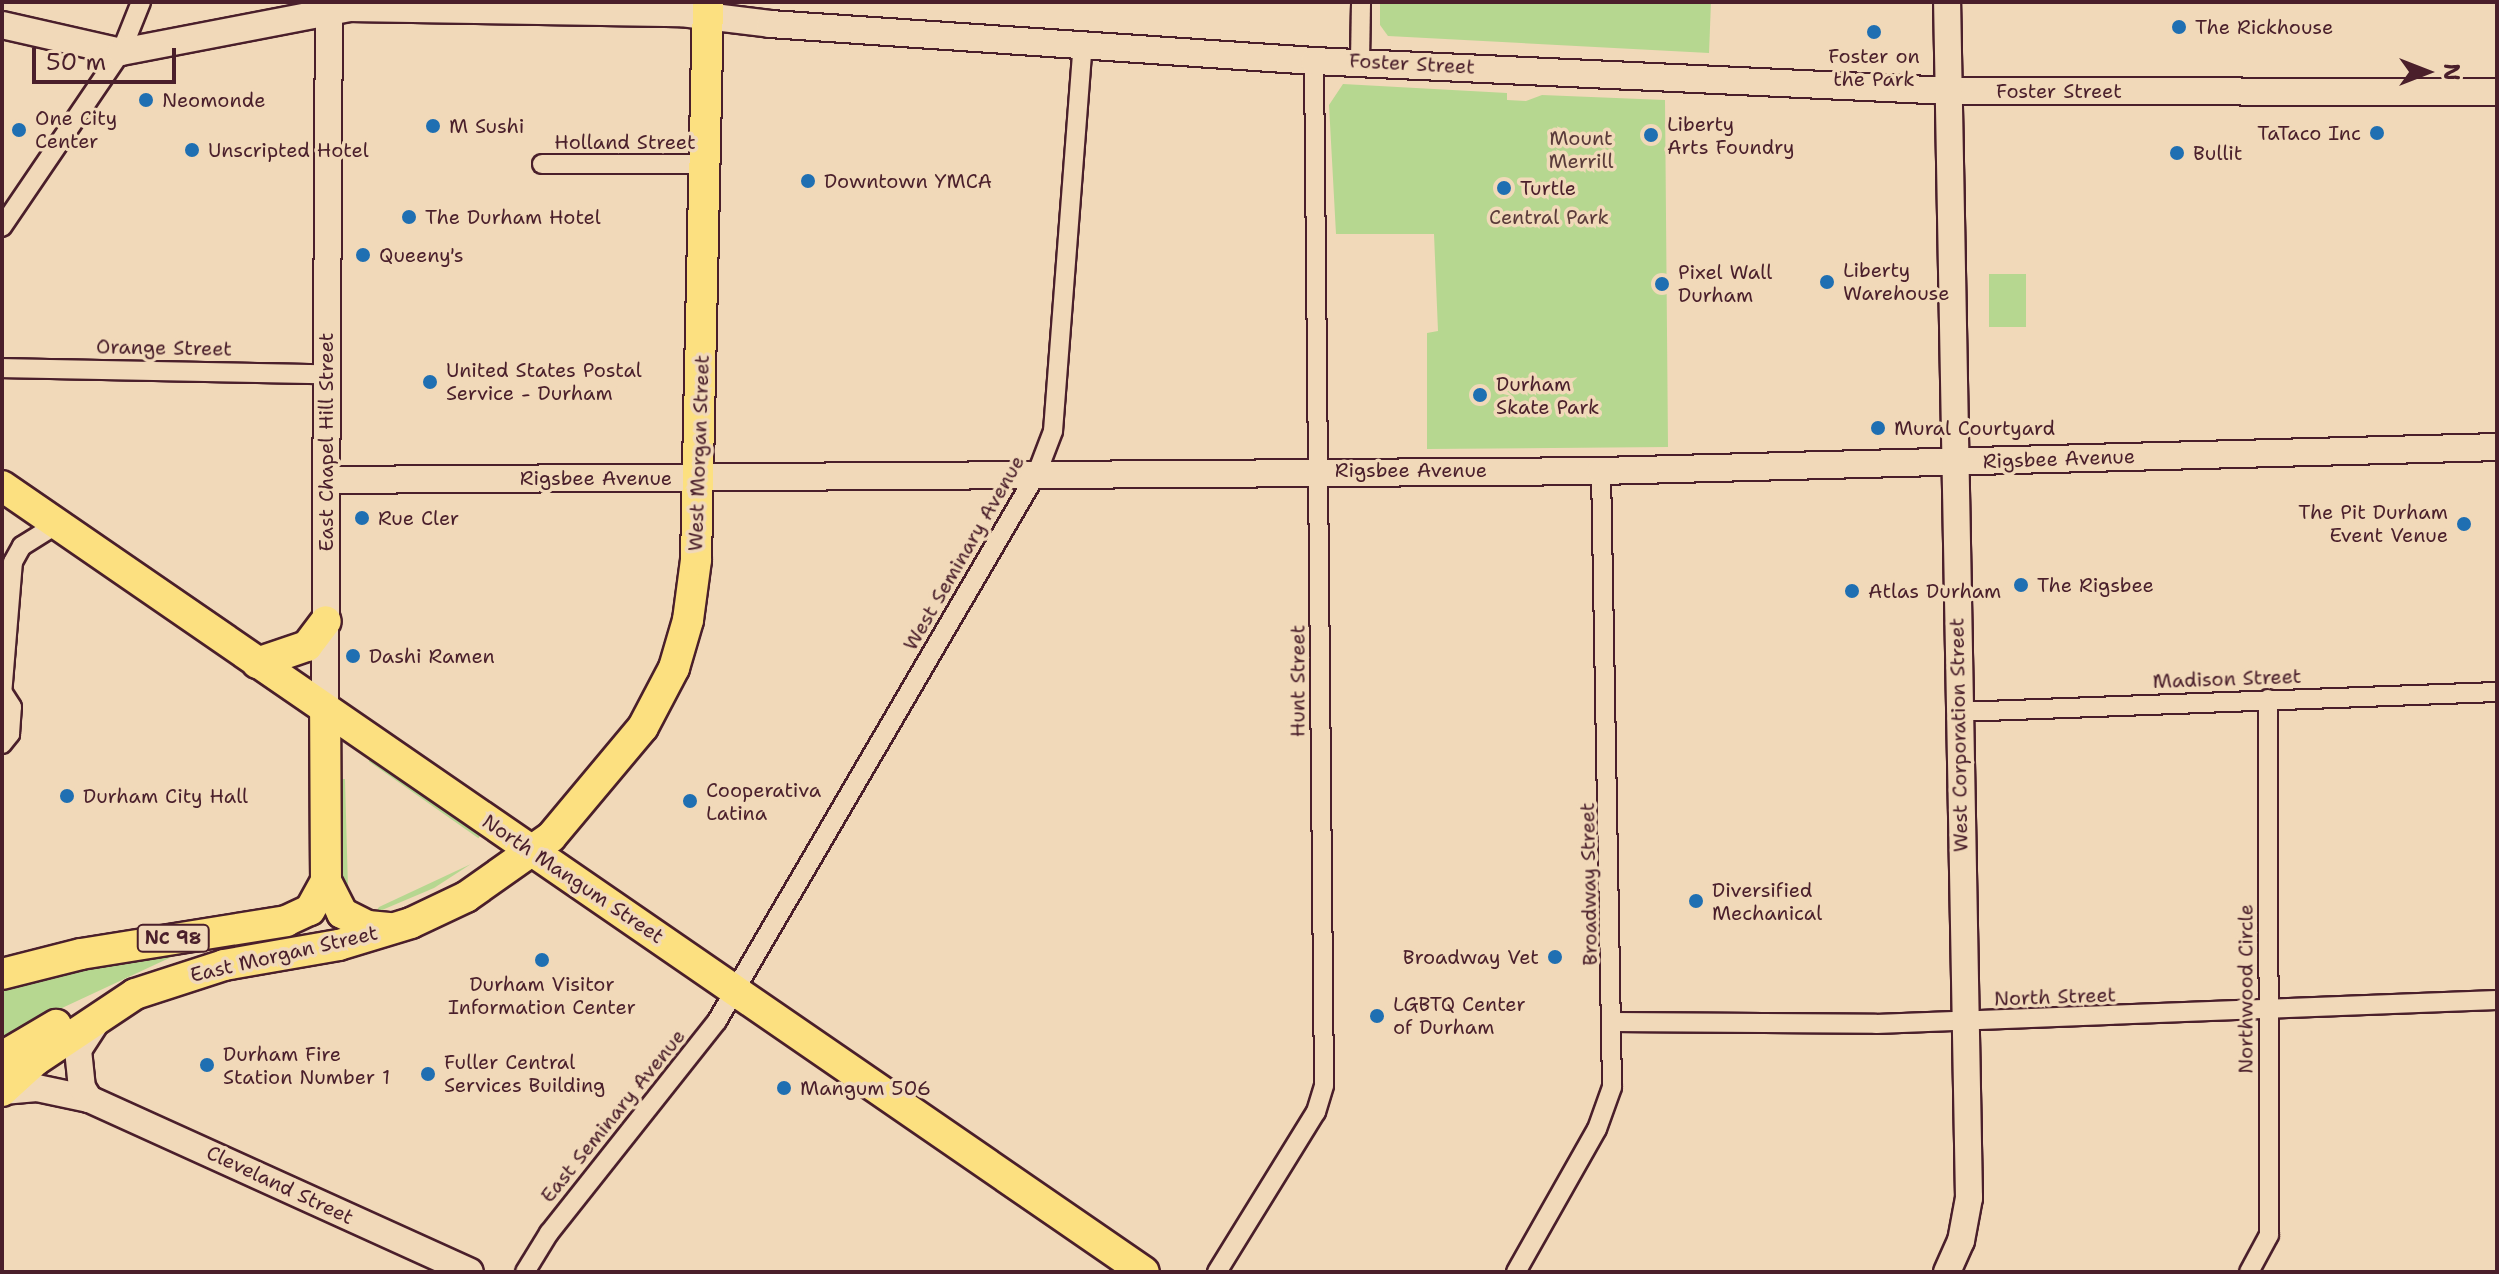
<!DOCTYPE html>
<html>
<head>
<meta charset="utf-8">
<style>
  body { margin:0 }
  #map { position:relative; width:2499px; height:1274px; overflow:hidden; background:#f1d9b9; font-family:"Shantell Sans",sans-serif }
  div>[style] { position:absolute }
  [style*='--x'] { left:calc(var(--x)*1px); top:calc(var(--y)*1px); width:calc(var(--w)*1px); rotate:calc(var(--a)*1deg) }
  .green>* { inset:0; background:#b6d790; transform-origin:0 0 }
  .roads { filter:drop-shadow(2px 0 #4a1f2b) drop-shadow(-2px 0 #4a1f2b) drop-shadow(0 2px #4a1f2b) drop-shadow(0 -2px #4a1f2b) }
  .street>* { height:18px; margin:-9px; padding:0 9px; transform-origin:9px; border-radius:9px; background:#f1d9b9 }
  .secondary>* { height:26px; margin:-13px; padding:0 13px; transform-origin:13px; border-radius:13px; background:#f1d9b9 }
  .primary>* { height:30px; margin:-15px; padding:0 15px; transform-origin:15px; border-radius:15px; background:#fce080 }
  .dots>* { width:22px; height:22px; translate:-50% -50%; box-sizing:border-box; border:4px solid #f1d9b9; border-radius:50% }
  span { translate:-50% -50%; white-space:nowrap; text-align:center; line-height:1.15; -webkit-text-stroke:7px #f1d9b9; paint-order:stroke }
  .shield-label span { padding:2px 6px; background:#f1d9b9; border:2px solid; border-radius:6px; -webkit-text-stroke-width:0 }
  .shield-label { font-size:18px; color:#4a1f2b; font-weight:700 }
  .poi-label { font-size:20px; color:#4a1f2b }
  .left { translate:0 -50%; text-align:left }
  .right { translate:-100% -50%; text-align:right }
  .street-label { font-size:20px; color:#4a1f2b }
  .park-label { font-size:20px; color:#5a3b3a }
  .frame { position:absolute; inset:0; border:4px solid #4a1f2b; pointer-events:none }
  .north { position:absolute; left:2387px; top:32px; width:80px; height:80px; -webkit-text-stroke:6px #f1d9b9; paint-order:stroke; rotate:90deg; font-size:22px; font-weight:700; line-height:32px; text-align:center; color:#4a1f2b }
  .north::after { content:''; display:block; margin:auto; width:28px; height:36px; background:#4a1f2b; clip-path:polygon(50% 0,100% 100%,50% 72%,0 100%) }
  .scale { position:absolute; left:32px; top:48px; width:144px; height:36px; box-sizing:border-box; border:4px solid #4a1f2b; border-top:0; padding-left:10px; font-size:24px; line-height:28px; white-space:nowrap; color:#4a1f2b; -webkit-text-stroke:6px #f1d9b9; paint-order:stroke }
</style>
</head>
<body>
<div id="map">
  <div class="green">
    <div style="clip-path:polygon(1380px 2px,1711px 2px,1709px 53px,1388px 36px,1380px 25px)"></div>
    <div style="clip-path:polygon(1343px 84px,1507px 93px,1507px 100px,1526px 101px,1542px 95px,1665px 100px,1668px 447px,1427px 449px,1427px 333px,1438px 331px,1434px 234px,1336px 234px,1329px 105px)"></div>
    <div style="left:1989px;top:274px;width:37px;height:53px"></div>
    <div style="left:371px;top:758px;width:134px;height:4px;rotate:35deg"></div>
    <div style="clip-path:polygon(341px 779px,345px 779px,348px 889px,343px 889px)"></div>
    <div style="clip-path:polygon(471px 864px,434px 888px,375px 913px,379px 907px)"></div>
    <div style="clip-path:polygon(180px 953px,62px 1008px,2px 1044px,2px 987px,45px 974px)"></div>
  </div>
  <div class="roads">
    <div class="street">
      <div style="--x:1360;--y:61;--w:59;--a:-89"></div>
      <div style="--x:542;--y:164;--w:165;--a:0"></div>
      <div style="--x:2;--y:227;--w:212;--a:-55.8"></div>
      <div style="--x:121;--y:52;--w:54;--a:-68.2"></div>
      <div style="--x:2;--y:368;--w:324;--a:1.1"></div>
      <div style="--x:2;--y:695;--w:133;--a:-85.3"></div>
      <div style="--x:13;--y:562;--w:18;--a:-61"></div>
      <div style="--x:22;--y:546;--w:40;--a:-32"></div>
      <div style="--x:1959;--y:712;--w:538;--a:-2.13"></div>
      <div style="--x:2;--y:744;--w:13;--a:-51"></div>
      <div style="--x:10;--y:734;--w:27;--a:-86"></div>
      <div style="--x:12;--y:707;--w:17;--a:-123"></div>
      <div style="--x:1613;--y:1022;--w:263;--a:0.4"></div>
      <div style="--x:1876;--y:1024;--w:621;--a:-2.21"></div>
      <div style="--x:525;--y:1272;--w:46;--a:-58.4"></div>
      <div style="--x:549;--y:1233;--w:270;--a:-51.6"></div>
      <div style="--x:717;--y:1021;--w:635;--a:-59.72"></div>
      <div style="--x:1037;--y:473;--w:45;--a:-69.1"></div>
      <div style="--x:1053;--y:431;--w:388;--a:-85.6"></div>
      <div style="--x:1217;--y:1272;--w:188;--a:-58.3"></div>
      <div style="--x:1316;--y:1112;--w:28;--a:-73"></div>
      <div style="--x:1324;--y:1085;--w:1024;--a:-90.56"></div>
      <div style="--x:1516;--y:1272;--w:164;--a:-60.5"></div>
      <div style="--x:1597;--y:1129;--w:45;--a:-70.3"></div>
      <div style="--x:1612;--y:1087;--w:616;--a:-91.02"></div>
      <div style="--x:2249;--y:1272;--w:42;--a:-61.6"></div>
      <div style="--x:2269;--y:1235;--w:536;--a:-90.11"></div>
    </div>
    <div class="secondary">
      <div style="--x:2;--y:25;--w:122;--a:12.8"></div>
      <div style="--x:121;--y:52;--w:232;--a:-10.9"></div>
      <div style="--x:349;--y:8;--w:332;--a:0.9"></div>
      <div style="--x:681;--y:13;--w:90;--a:7"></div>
      <div style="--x:770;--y:24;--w:545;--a:3.89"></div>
      <div style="--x:1314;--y:61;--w:636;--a:2.7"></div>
      <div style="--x:1949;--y:91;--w:548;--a:0.1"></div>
      <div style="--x:326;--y:480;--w:1275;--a:-0.4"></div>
      <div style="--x:1601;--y:471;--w:896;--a:-1.53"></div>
      <div style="--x:325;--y:710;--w:708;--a:-89.68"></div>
      <div style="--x:3;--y:1091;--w:34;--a:-5"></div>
      <div style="--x:37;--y:1088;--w:53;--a:11.9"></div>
      <div style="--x:89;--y:1099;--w:418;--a:24.4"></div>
      <div style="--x:89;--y:1099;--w:13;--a:-122"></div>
      <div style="--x:82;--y:1088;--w:38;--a:-96"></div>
      <div style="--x:78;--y:1050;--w:37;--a:-57"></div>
      <div style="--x:1947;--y:1272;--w:34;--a:-66"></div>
      <div style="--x:1961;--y:1241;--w:44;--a:-79.5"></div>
      <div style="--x:1969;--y:1198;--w:1196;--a:-91.05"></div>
    </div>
    <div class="primary">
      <div style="--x:2;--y:486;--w:1386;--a:34.54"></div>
      <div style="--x:257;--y:663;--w:53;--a:-18.8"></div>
      <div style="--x:307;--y:646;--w:31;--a:-53"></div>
      <div style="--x:326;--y:881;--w:36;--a:63"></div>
      <div style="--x:342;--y:913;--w:29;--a:27"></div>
      <div style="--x:368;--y:926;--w:21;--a:5"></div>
      <div style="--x:2;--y:974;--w:81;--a:-14.2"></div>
      <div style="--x:81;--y:954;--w:208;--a:-9.1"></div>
      <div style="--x:286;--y:921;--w:26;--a:-25"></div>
      <div style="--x:310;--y:910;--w:33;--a:-61"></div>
      <div style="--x:326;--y:881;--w:171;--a:-90.3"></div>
      <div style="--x:2;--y:1057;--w:63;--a:-30.7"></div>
      <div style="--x:2;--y:1091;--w:46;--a:-42.4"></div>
      <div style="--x:36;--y:1060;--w:119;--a:-33.7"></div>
      <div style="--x:135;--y:994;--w:94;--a:-18"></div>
      <div style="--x:224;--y:965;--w:117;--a:-9.9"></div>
      <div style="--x:339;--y:945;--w:75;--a:-17"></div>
      <div style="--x:411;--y:923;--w:61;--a:-25.3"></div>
      <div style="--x:466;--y:897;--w:104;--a:-35.2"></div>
      <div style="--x:551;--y:837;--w:143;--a:-50.1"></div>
      <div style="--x:643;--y:727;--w:67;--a:-62.3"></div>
      <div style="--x:674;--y:668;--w:50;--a:-73.7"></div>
      <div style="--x:688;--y:620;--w:61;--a:-82.4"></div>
      <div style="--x:696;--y:560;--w:558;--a:-88.77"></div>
    </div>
  </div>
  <div class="dots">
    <div style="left:2179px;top:27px;background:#1f6fb2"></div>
    <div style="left:1874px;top:32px;background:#1f6fb2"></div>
    <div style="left:146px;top:100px;background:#1f6fb2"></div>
    <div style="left:433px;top:126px;background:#1f6fb2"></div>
    <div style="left:19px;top:130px;background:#1f6fb2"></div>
    <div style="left:2377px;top:133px;background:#1f6fb2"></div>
    <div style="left:1651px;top:135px;background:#1f6fb2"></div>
    <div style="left:192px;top:150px;background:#1f6fb2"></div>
    <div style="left:2177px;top:153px;background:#1f6fb2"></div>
    <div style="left:808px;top:181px;background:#1f6fb2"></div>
    <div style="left:1504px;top:188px;background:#1f6fb2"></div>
    <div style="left:409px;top:217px;background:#1f6fb2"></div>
    <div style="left:363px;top:255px;background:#1f6fb2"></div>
    <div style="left:1827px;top:282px;background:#1f6fb2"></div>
    <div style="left:1662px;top:284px;background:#1f6fb2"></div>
    <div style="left:430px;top:382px;background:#1f6fb2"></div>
    <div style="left:1480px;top:395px;background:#1f6fb2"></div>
    <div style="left:1878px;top:428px;background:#1f6fb2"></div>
    <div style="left:362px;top:518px;background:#1f6fb2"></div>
    <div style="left:2464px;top:524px;background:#1f6fb2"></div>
    <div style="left:2021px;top:585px;background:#1f6fb2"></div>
    <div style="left:1852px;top:591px;background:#1f6fb2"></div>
    <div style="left:353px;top:656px;background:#1f6fb2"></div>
    <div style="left:67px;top:796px;background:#1f6fb2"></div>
    <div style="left:690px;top:801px;background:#1f6fb2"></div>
    <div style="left:1696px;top:901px;background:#1f6fb2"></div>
    <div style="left:1555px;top:957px;background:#1f6fb2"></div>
    <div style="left:542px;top:960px;background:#1f6fb2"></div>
    <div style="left:1377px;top:1016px;background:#1f6fb2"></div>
    <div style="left:207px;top:1065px;background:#1f6fb2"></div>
    <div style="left:428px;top:1074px;background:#1f6fb2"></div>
    <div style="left:784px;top:1088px;background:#1f6fb2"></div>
  </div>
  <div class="shield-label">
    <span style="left:173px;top:938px">NC 98</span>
  </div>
  <div class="poi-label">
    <span class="left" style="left:2195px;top:27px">The Rickhouse</span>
    <span style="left:1874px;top:68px">Foster on<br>the Park</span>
    <span class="left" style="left:162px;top:100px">Neomonde</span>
    <span class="left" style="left:35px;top:130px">One City<br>Center</span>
    <span class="left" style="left:1667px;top:136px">Liberty<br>Arts Foundry</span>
    <span class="left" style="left:449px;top:126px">M Sushi</span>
    <span class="right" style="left:2361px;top:133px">TaTaco Inc</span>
    <span class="left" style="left:208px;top:150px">Unscripted Hotel</span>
    <span class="left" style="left:2193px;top:153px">Bullit</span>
    <span class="left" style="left:824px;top:181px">Downtown YMCA</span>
    <span class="left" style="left:1520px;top:188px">Turtle</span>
    <span class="left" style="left:425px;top:217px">The Durham Hotel</span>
    <span class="left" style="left:379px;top:255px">Queeny's</span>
    <span class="left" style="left:1843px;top:282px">Liberty<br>Warehouse</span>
    <span class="left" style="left:1678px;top:284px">Pixel Wall<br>Durham</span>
    <span class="left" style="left:446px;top:382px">United States Postal<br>Service - Durham</span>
    <span class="left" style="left:1496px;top:396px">Durham<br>Skate Park</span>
    <span class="left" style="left:1894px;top:428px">Mural Courtyard</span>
    <span class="right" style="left:2448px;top:524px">The Pit Durham<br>Event Venue</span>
    <span class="left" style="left:378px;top:518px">Rue Cler</span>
    <span class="left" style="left:2037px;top:585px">The Rigsbee</span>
    <span class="left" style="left:1868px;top:591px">Atlas Durham</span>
    <span class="left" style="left:369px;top:656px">Dashi Ramen</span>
    <span class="left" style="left:706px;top:802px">Cooperativa<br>Latina</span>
    <span class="left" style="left:83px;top:796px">Durham City Hall</span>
    <span class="left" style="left:1712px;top:902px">Diversified<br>Mechanical</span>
    <span class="right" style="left:1539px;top:957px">Broadway Vet</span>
    <span style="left:542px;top:996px">Durham Visitor<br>Information Center</span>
    <span class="left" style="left:1393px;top:1016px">LGBTQ Center<br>of Durham</span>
    <span class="left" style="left:223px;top:1066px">Durham Fire<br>Station Number 1</span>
    <span class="left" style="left:444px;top:1074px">Fuller Central<br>Services Building</span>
    <span class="left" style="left:800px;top:1088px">Mangum 506</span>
  </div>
  <div class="street-label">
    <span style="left:1412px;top:64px;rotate:3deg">Foster Street</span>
    <span style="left:2059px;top:91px">Foster Street</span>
    <span style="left:625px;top:142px">Holland Street</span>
    <span style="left:164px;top:348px;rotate:1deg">Orange Street</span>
    <span style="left:326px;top:442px;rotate:-90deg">East Chapel Hill Street</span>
    <span style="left:699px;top:453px;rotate:-88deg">West Morgan Street</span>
    <span style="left:2059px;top:459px;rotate:-2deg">Rigsbee Avenue</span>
    <span style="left:1411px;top:470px">Rigsbee Avenue</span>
    <span style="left:596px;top:478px">Rigsbee Avenue</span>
    <span style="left:964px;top:553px;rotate:-60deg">West Seminary Avenue</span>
    <span style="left:2227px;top:679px;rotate:-2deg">Madison Street</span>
    <span style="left:1298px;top:681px;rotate:-90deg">Hunt Street</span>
    <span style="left:1959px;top:735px;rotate:-91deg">West Corporation Street</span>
    <span style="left:573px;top:879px;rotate:34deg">North Mangum Street</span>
    <span style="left:1589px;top:884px;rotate:-91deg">Broadway Street</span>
    <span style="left:284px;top:954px;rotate:-13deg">East Morgan Street</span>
    <span style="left:2246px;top:989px;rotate:-90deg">Northwood Circle</span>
    <span style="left:2055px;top:997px;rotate:-2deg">North Street</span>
    <span style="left:613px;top:1116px;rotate:-51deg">East Seminary Avenue</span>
    <span style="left:280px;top:1185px;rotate:25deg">Cleveland Street</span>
  </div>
  <div class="park-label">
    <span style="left:1581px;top:150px">Mount<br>Merrill</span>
    <span style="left:1549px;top:217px">Central Park</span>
  </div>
  <div class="frame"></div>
  <div class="north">N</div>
  <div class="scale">50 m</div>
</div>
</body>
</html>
